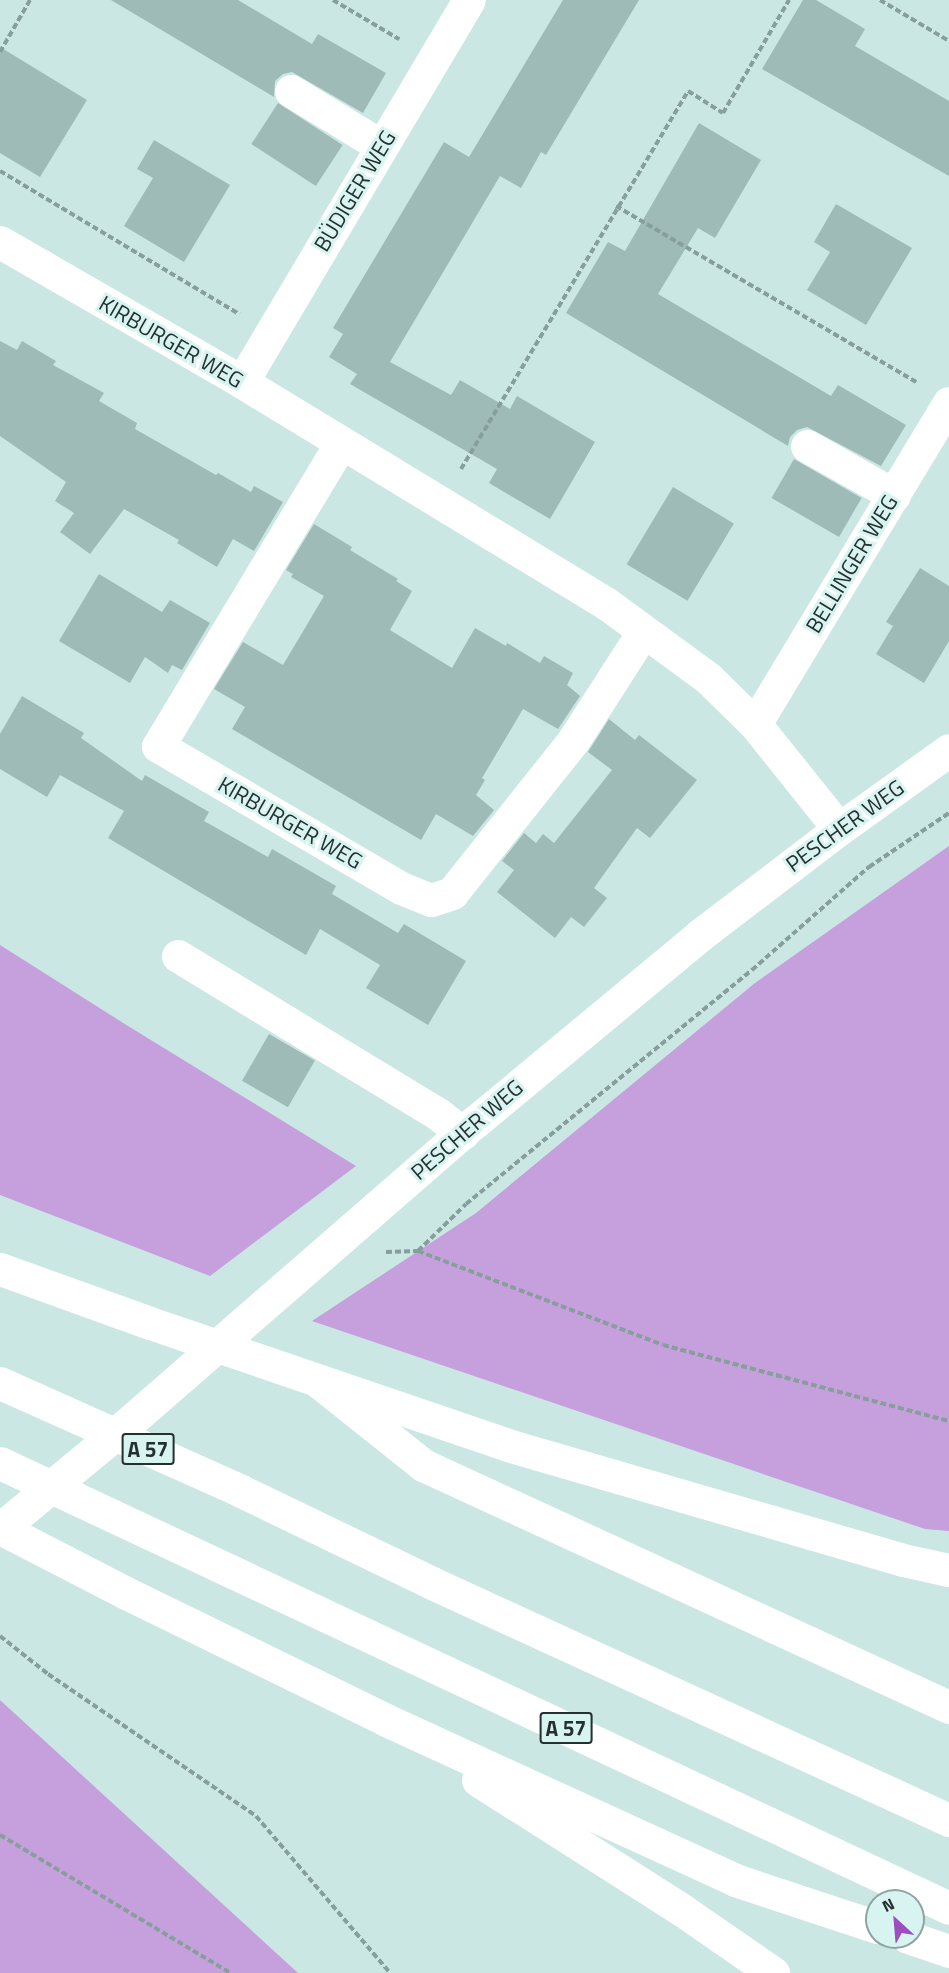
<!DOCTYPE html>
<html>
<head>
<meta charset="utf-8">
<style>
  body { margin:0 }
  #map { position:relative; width:949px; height:1973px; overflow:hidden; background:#cae7e4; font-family:"Titillium Web",sans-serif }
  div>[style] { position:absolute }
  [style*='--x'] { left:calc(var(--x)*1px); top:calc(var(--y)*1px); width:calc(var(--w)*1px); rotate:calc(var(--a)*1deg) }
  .forest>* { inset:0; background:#c6a0dc }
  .building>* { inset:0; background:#9fbbb8; transform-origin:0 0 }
  .path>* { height:4px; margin-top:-2px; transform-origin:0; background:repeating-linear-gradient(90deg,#889e9c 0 6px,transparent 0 9px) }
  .minor>* { height:33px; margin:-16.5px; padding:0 16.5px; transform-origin:16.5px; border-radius:16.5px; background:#fff }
  .highway>* { height:33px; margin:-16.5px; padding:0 16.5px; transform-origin:16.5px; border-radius:16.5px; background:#fff }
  span { translate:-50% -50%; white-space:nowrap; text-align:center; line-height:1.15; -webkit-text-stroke:6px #d7f4f1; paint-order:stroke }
  .shield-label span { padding:2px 4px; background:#d7f4f1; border:2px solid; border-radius:4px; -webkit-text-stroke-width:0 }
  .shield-label { font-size:21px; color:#242f2e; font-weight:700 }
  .street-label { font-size:22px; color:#242f2e }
  .north { position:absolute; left:865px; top:1889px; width:60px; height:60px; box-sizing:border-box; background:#d7f4f1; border:2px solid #8fa5a3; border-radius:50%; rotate:334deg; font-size:16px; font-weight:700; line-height:24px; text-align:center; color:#242f2e }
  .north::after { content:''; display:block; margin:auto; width:21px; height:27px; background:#9a4ec0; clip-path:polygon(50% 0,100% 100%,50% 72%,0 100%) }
</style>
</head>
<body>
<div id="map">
  <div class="forest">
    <div style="clip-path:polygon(949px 846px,949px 1531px,925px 1529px,312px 1321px,476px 1213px,755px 983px)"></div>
    <div style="clip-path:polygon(0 945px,128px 1026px,356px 1166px,210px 1276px,0 1195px)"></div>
    <div style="clip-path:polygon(0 1700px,298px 1973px,0 1973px)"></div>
  </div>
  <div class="building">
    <div style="clip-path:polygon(111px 0,238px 0,312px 44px,318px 34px,386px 73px,363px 113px,292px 72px,283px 74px,275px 81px,274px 97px)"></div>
    <div style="clip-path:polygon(563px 0,639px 0,546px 155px,541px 152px,521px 188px,500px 176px,390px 362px,451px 395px,460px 380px,510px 409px,517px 396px,595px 442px,550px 519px,489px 483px,497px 469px,350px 384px,357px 374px,329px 357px,343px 334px,333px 328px,444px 142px,469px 157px)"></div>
    <div style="clip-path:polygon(803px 0,816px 0,865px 29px,855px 46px,949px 101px,949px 176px,762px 69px)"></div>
    <div style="clip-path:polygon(0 47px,87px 100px,40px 177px,0 153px)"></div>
    <div style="left:278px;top:103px;width:77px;height:49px;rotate:33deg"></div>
    <div style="clip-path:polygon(699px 123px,761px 160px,715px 238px,698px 228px,658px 294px,831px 396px,838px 385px,906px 425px,881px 466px,807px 427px,797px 430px,790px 437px,788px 446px,566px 313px,608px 242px,625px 251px)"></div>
    <div style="clip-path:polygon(154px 140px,230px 185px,184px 262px,124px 226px,153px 178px,137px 169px)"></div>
    <div style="clip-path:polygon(836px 204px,912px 248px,866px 325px,807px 290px,830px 252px,814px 242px)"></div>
    <div style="clip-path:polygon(0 341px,17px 350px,22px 341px,56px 361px,53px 365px,104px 393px,99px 401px,137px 423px,135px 429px,216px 475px,218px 473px,251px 492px,254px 486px,283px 502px,254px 551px,233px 539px,217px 567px,177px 543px,179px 540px,124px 509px,90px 554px,60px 532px,74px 513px,55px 501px,66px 482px,0 436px)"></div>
    <div style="left:794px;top:459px;width:78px;height:45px;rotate:30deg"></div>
    <div style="left:673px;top:487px;width:71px;height:90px;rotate:31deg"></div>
    <div style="clip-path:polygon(314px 524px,352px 547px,350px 550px,398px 579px,396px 581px,412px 591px,390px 630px,452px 668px,475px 628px,506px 646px,507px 643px,540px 663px,544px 656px,573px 673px,567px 685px,580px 696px,558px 729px,523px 709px,482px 778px,485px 780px,476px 795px,494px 810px,473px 836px,436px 814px,421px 840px,232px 729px,245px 707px,214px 689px,243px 642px,283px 665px,324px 596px,291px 577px,293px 574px,286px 570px)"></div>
    <div style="clip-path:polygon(920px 568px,949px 586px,949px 641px,924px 683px,876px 654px,893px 626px,886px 622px)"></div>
    <div style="clip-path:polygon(99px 574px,162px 612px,170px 600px,210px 623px,182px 670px,172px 665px,168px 673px,145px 657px,130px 683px,59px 641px)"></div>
    <div style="clip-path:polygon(22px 696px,84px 733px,81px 738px,142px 781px,145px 775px,209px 812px,204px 821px,268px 857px,272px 849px,336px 886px,332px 894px,398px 933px,404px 924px,466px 961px,428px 1025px,366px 988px,380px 965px,320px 929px,306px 955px,108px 838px,124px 811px,60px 775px,47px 797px,0 769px,0 734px)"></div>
    <div style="clip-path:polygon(609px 719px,635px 740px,639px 735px,697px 780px,650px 838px,637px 828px,594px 888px,607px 898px,584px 927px,571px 917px,555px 938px,497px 892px,514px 870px,502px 861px,524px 833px,536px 843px,543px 834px,554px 843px,612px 770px,588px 752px)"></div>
    <div style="left:269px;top:1034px;width:53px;height:54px;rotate:30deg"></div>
  </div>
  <div class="path">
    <div style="--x:333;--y:0;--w:77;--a:30.6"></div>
    <div style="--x:880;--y:0;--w:80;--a:30.7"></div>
    <div style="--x:0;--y:52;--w:60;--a:-60"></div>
    <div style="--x:0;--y:171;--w:279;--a:30.9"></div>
    <div style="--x:616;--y:206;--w:348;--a:30.4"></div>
    <div style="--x:461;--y:469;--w:441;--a:-59"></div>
    <div style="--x:688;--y:91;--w:41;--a:32.2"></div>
    <div style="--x:723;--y:113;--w:131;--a:-59.7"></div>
    <div style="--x:418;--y:1251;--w:262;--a:21"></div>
    <div style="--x:663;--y:1345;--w:296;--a:14.9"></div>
    <div style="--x:386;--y:1252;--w:32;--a:-2"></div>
    <div style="--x:418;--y:1251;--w:67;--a:-44.4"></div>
    <div style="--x:466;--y:1204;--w:370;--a:-39.3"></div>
    <div style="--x:752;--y:970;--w:156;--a:-41.4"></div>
    <div style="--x:869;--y:867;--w:97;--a:-34"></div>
    <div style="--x:0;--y:1636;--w:61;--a:38.4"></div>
    <div style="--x:48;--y:1674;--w:252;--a:34.3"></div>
    <div style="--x:256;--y:1816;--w:206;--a:49.5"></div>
    <div style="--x:0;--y:1835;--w:269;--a:30.9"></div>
  </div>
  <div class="minor">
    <div style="--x:291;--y:91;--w:105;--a:31.4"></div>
    <div style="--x:0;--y:242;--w:280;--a:30"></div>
    <div style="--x:242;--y:382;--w:427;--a:31.3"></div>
    <div style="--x:607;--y:604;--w:125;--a:36.2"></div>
    <div style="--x:708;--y:678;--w:66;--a:44.4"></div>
    <div style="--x:755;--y:724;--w:134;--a:51.3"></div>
    <div style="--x:242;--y:382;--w:444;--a:-59.3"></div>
    <div style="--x:341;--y:443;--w:354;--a:121.1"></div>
    <div style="--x:158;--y:746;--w:281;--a:30.3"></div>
    <div style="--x:401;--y:888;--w:32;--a:22"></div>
    <div style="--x:431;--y:900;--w:22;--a:-18"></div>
    <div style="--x:452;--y:893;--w:194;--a:-51.5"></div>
    <div style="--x:573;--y:741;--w:130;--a:-57.3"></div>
    <div style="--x:807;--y:446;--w:100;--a:29.4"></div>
    <div style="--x:755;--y:724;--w:375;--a:-58.9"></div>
    <div style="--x:178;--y:956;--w:306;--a:31.3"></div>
    <div style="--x:439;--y:1115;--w:30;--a:37"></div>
    <div style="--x:319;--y:1382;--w:133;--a:38.6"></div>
    <div style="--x:423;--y:1465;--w:579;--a:24.71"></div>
    <div style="--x:0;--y:1529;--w:163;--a:-39.5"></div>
    <div style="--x:126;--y:1425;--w:462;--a:-41"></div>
    <div style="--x:475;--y:1122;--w:293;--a:-39.7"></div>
    <div style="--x:700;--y:935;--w:175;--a:-37.3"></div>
    <div style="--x:839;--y:829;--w:135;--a:-35.7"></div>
  </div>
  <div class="highway">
    <div style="--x:0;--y:1269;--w:159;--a:19.8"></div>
    <div style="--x:150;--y:1323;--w:381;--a:18.8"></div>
    <div style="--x:511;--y:1446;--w:408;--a:16.2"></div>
    <div style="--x:903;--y:1560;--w:47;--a:12.3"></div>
    <div style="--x:0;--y:1383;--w:264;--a:24.1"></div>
    <div style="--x:241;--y:1491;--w:212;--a:25.7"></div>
    <div style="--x:432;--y:1583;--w:569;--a:24.63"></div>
    <div style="--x:0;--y:1463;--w:1048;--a:25.12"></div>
    <div style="--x:0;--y:1528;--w:140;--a:27.3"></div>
    <div style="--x:124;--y:1592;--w:292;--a:26"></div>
    <div style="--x:386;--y:1720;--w:384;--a:24.6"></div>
    <div style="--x:735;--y:1880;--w:150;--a:18.3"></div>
    <div style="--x:478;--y:1780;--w:242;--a:32.5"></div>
    <div style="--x:682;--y:1910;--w:111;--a:34.7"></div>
    <div style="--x:908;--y:1937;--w:43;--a:18.9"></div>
  </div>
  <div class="shield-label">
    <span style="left:148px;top:1449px">A 57</span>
    <span style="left:566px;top:1728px">A 57</span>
  </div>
  <div class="street-label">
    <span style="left:355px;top:191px;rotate:-59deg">BÜDIGER WEG</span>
    <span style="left:171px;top:342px;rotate:30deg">KIRBURGER WEG</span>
    <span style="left:852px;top:564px;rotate:-59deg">BELLINGER WEG</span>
    <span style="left:290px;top:823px;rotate:30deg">KIRBURGER WEG</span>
    <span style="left:845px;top:826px;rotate:-36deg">PESCHER WEG</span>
    <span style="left:467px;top:1130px;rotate:-41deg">PESCHER WEG</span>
  </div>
  <div class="north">N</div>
</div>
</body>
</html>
